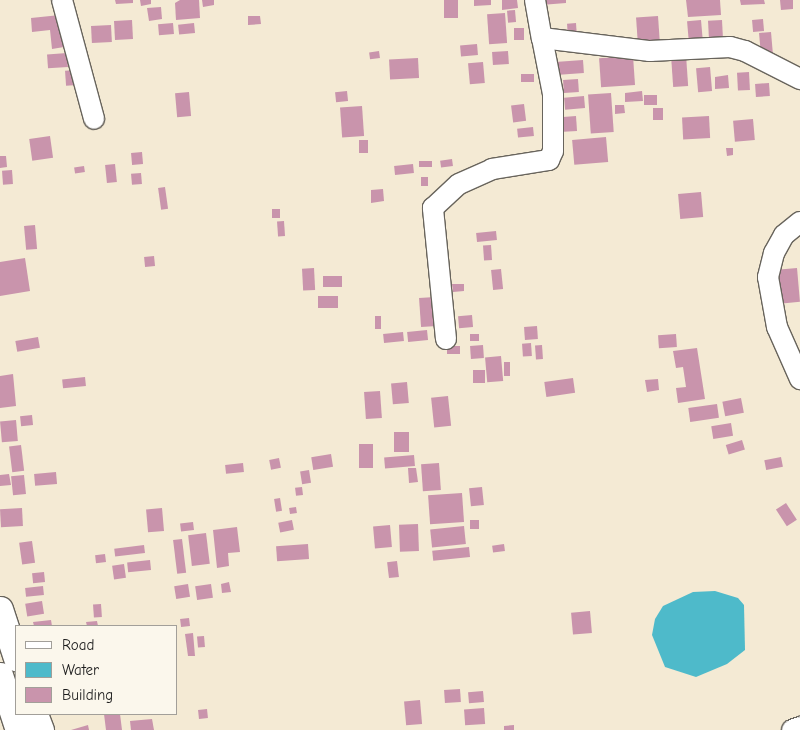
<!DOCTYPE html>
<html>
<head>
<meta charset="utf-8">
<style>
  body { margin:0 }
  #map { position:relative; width:800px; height:730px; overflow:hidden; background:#f4ead4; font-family:"Comic Neue",sans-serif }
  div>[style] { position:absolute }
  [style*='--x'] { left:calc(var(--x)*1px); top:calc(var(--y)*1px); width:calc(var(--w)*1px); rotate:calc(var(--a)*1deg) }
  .water>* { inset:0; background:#4ebaca }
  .building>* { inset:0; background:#c994ac; transform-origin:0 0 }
  .roads { filter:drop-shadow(1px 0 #68645c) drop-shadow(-1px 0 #68645c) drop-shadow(0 1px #68645c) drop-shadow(0 -1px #68645c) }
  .minor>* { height:20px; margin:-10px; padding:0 10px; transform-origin:10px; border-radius:10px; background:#fff }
  .major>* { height:25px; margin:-12.5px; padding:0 12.5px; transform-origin:12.5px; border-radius:12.5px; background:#fff }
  span { translate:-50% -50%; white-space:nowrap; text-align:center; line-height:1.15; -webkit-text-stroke:4px #fbf7ec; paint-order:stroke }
  .legend { position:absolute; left:15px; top:625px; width:162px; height:90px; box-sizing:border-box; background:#fbf7ec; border:1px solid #a29f99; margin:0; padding:6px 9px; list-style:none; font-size:15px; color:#1c1c1c }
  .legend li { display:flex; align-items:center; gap:10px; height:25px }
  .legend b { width:25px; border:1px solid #a29f99 }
</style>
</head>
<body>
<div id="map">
  <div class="water">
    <div style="clip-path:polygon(715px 591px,738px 598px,744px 605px,745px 650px,727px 664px,696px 677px,665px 667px,652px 635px,655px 619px,663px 606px,693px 592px)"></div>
  </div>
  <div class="building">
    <div style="clip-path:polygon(115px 0,133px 0,133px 3px,116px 4px)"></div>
    <div style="clip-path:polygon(140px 0,151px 0,151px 4px,141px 6px)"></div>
    <div style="clip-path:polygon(180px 0,199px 0,200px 18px,176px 20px,175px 3px)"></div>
    <div style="clip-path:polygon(202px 0,214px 0,214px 5px,203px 7px)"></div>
    <div style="left:444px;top:0;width:14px;height:18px"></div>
    <div style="clip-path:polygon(474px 0,491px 0,491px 5px,474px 6px)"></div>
    <div style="clip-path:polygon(502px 0,517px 0,518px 8px,502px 10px)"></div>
    <div style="clip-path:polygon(541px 0,566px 0,566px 3px,541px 5px)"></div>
    <div style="clip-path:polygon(686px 0,720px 0,721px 15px,688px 17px)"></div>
    <div style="clip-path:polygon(740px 0,764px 0,765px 4px,741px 5px)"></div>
    <div style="clip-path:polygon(780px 0,793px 0,793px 9px,781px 10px)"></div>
    <div style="clip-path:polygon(161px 7px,162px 19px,149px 21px,147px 8px)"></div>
    <div style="left:515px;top:10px;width:12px;height:8px;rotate:85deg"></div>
    <div style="left:505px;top:13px;width:30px;height:18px;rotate:86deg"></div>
    <div style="clip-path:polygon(60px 15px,64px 47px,52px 49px,50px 30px,32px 32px,31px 18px)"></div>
    <div style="clip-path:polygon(248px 16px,260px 16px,261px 24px,248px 25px)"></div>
    <div style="left:658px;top:16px;width:28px;height:22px;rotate:86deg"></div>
    <div style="left:763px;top:19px;width:12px;height:11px;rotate:85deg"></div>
    <div style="left:132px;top:20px;width:19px;height:18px;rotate:87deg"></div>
    <div style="left:701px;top:20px;width:23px;height:14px;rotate:85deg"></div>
    <div style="left:722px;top:20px;width:22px;height:14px;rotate:87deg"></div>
    <div style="left:173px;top:23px;width:11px;height:15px;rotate:85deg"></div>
    <div style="left:194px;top:23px;width:10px;height:16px;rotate:84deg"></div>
    <div style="left:576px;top:23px;width:15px;height:9px;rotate:86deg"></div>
    <div style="left:111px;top:25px;width:17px;height:20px;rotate:87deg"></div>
    <div style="left:514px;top:28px;width:10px;height:12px"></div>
    <div style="left:771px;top:32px;width:24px;height:12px;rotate:85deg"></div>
    <div style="left:477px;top:44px;width:11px;height:17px;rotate:85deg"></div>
    <div style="left:379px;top:51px;width:7px;height:10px;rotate:82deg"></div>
    <div style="left:508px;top:51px;width:13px;height:16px;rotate:86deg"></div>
    <div style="left:67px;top:53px;width:14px;height:20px;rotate:86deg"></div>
    <div style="left:686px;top:55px;width:31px;height:15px;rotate:86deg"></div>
    <div style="left:633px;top:56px;width:29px;height:34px;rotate:86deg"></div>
    <div style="left:418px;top:58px;width:20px;height:29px;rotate:87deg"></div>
    <div style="left:583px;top:60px;width:13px;height:28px;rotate:86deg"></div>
    <div style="left:483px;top:62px;width:21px;height:15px;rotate:85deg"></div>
    <div style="left:710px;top:67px;width:24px;height:14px;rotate:85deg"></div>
    <div style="left:76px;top:70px;width:15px;height:11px;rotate:86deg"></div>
    <div style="left:749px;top:72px;width:18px;height:12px;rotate:87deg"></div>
    <div style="left:534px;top:74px;width:8px;height:13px;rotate:90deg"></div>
    <div style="clip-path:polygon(728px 75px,729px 88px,715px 89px,715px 77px)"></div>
    <div style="left:578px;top:79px;width:13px;height:15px;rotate:86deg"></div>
    <div style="left:769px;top:83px;width:13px;height:14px;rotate:86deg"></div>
    <div style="left:347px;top:91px;width:10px;height:12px;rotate:84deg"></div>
    <div style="clip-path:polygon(642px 91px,643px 101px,625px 102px,625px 93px)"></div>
    <div style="left:189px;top:92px;width:24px;height:14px;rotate:85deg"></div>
    <div style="left:611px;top:93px;width:39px;height:23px;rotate:86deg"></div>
    <div style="left:657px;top:95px;width:10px;height:13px;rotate:90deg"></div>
    <div style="left:584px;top:96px;width:12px;height:20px;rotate:85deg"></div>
    <div style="left:524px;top:104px;width:17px;height:13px;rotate:83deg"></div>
    <div style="clip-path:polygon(615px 105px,624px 105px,625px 113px,615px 114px)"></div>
    <div style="left:362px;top:106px;width:30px;height:22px;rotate:86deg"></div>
    <div style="left:653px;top:108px;width:10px;height:12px"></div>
    <div style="left:576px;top:116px;width:15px;height:13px;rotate:86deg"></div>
    <div style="left:709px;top:116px;width:22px;height:27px;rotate:87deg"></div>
    <div style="left:753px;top:119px;width:21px;height:20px;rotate:85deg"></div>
    <div style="left:533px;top:127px;width:9px;height:16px;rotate:84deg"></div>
    <div style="left:50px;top:136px;width:22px;height:21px;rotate:82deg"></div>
    <div style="left:606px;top:137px;width:25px;height:34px;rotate:85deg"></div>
    <div style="left:359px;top:140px;width:9px;height:13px"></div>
    <div style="clip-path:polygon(726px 148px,733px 148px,733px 155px,727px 156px)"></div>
    <div style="left:142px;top:152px;width:12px;height:11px;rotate:85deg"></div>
    <div style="clip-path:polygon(0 156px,6px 156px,7px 167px,0 168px)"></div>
    <div style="left:452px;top:159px;width:7px;height:12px;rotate:82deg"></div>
    <div style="left:432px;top:161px;width:6px;height:13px;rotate:90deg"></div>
    <div style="left:115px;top:164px;width:18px;height:10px;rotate:84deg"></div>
    <div style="left:413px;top:164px;width:9px;height:19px;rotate:84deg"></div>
    <div style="left:84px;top:166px;width:6px;height:10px;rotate:81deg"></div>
    <div style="left:12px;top:170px;width:14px;height:10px;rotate:86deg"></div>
    <div style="left:141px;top:173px;width:11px;height:10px;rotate:85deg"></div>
    <div style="left:421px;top:177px;width:7px;height:9px"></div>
    <div style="left:165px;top:187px;width:22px;height:7px;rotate:82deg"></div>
    <div style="clip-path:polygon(383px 189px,384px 201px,371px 203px,371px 190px)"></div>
    <div style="left:701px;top:192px;width:25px;height:23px;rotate:85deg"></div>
    <div style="left:272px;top:209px;width:8px;height:9px"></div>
    <div style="left:284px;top:221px;width:15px;height:7px;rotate:86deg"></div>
    <div style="left:35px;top:225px;width:24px;height:11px;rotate:85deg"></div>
    <div style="left:496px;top:231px;width:9px;height:20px;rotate:84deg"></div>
    <div style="left:491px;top:245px;width:15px;height:8px;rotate:86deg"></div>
    <div style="left:154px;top:256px;width:10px;height:10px;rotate:84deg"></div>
    <div style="clip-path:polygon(25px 258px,30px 291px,0 296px,0 262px)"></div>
    <div style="left:314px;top:268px;width:22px;height:12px;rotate:87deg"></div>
    <div style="left:797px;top:268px;width:34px;height:23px;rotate:85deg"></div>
    <div style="left:501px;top:269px;width:20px;height:10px;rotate:84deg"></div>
    <div style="left:342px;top:276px;width:11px;height:19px;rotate:90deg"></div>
    <div style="clip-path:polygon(452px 284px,464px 284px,464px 291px,453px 292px)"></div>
    <div style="left:338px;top:296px;width:12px;height:20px;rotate:90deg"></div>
    <div style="left:435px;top:297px;width:29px;height:16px;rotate:86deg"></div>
    <div style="left:472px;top:315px;width:12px;height:14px;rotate:85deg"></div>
    <div style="left:375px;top:316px;width:6px;height:13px"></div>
    <div style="left:537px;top:326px;width:13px;height:13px;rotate:86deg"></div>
    <div style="left:427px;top:330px;width:10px;height:20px;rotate:84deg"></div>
    <div style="left:403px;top:332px;width:9px;height:20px;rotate:84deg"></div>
    <div style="left:479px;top:334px;width:7px;height:9px;rotate:90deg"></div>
    <div style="left:676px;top:334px;width:13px;height:18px;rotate:86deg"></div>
    <div style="left:38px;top:337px;width:11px;height:23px;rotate:80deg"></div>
    <div style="left:531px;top:343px;width:13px;height:9px;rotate:86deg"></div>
    <div style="left:483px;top:345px;width:13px;height:13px;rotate:86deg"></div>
    <div style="left:542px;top:345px;width:14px;height:7px;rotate:86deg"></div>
    <div style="left:460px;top:346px;width:8px;height:13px;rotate:90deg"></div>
    <div style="clip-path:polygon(697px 348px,705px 399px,678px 403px,676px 388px,686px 387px,683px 367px,676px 368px,673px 351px)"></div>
    <div style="left:501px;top:356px;width:25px;height:16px;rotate:85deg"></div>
    <div style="left:504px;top:362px;width:6px;height:14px"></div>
    <div style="left:485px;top:370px;width:13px;height:12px;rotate:90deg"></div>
    <div style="clip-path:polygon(13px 374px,16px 406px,0 408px,0 376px)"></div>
    <div style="left:85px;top:377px;width:9px;height:23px;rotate:84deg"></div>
    <div style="left:573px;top:378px;width:15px;height:29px;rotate:82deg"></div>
    <div style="clip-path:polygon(658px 379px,659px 390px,647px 392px,645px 380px)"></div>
    <div style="left:407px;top:382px;width:21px;height:16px;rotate:85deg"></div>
    <div style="left:380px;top:391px;width:27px;height:16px;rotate:86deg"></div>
    <div style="left:448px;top:396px;width:30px;height:17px;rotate:84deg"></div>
    <div style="left:741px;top:398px;width:15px;height:19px;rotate:79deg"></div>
    <div style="left:717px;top:404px;width:14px;height:29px;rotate:82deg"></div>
    <div style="left:32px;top:415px;width:10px;height:12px;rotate:84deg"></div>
    <div style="left:16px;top:420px;width:21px;height:16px;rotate:85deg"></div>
    <div style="left:731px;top:423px;width:13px;height:20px;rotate:81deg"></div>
    <div style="left:409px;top:432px;width:20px;height:15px;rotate:90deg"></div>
    <div style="left:742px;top:440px;width:10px;height:17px;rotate:73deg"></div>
    <div style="left:359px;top:444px;width:14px;height:24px"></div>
    <div style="left:21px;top:445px;width:26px;height:12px;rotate:83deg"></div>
    <div style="left:331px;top:454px;width:13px;height:20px;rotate:81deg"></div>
    <div style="left:414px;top:455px;width:11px;height:30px;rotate:85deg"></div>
    <div style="left:781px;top:457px;width:10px;height:17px;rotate:79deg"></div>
    <div style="left:279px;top:458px;width:10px;height:10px;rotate:79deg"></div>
    <div style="left:243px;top:463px;width:9px;height:18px;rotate:84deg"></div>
    <div style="left:439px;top:463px;width:27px;height:18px;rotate:86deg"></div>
    <div style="clip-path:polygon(408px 468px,416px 468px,418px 482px,409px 483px)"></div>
    <div style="left:309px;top:470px;width:13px;height:9px;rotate:81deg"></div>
    <div style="left:56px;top:472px;width:12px;height:22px;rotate:85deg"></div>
    <div style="clip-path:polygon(9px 474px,11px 485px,0 486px,0 475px)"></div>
    <div style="left:24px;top:475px;width:19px;height:13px;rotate:84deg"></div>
    <div style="left:302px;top:487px;width:8px;height:7px;rotate:83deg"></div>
    <div style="left:482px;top:487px;width:18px;height:13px;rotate:84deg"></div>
    <div style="left:462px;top:493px;width:29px;height:34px;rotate:86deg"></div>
    <div style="left:280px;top:498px;width:13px;height:6px;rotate:81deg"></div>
    <div style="left:786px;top:503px;width:20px;height:12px;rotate:57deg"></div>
    <div style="left:296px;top:507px;width:6px;height:7px;rotate:81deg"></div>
    <div style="left:22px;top:508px;width:18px;height:22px;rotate:87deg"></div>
    <div style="left:162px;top:508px;width:23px;height:16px;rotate:85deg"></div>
    <div style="left:292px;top:520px;width:10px;height:14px;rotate:79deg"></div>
    <div style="left:479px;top:520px;width:9px;height:9px;rotate:90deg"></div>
    <div style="left:193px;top:522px;width:8px;height:13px;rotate:83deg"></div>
    <div style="left:418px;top:524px;width:27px;height:19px;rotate:88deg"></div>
    <div style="left:390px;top:525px;width:22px;height:17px;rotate:85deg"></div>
    <div style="left:464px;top:526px;width:18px;height:34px;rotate:84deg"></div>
    <div style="clip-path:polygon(237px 527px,240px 552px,228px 553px,229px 566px,217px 568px,213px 530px)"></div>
    <div style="left:206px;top:533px;width:31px;height:18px;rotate:83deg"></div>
    <div style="left:182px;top:539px;width:34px;height:9px;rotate:83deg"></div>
    <div style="left:32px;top:541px;width:22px;height:13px;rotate:82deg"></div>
    <div style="left:308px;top:544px;width:15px;height:32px;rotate:86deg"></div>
    <div style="left:504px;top:544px;width:7px;height:12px;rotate:82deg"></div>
    <div style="left:144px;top:545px;width:8px;height:30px;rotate:83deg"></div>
    <div style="left:469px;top:547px;width:10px;height:37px;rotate:84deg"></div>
    <div style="left:105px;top:554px;width:8px;height:10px;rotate:83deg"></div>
    <div style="left:150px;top:560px;width:10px;height:23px;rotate:84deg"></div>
    <div style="left:397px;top:561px;width:16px;height:10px;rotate:83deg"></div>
    <div style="left:124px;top:564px;width:14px;height:12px;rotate:82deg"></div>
    <div style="left:44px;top:572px;width:10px;height:12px;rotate:84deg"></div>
    <div style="clip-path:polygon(229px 582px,231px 592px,222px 593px,221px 584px)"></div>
    <div style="left:188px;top:584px;width:13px;height:14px;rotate:81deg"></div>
    <div style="left:211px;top:584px;width:14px;height:16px;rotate:82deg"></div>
    <div style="left:43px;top:586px;width:9px;height:18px;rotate:84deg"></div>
    <div style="left:42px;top:601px;width:13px;height:17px;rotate:81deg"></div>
    <div style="left:101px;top:604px;width:13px;height:8px;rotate:86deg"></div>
    <div style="left:590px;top:611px;width:22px;height:19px;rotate:85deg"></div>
    <div style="left:189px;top:618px;width:8px;height:9px;rotate:83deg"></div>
    <div style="clip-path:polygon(51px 620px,52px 626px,34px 626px,33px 622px)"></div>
    <div style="clip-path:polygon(97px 621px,98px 626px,87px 626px,86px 622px)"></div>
    <div style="clip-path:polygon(193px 633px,195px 656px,188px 656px,185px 634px)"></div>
    <div style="left:204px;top:636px;width:11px;height:7px;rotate:85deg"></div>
    <div style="left:460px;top:689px;width:13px;height:16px;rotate:86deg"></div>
    <div style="left:483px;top:691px;width:11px;height:15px;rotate:85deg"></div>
    <div style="left:420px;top:700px;width:24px;height:16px;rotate:85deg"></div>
    <div style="left:484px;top:708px;width:16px;height:20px;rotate:86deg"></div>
    <div style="left:207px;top:709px;width:9px;height:9px;rotate:84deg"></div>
    <div style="clip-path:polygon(104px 714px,120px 714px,122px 730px,106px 730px)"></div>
    <div style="clip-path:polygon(152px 719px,154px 730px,131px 730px,130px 721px)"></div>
    <div style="clip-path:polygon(88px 725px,89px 730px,71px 730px)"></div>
    <div style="clip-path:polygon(514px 725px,514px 730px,504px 730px,504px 726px)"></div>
  </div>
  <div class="roads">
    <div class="minor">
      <div style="--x:62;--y:0;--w:123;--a:74.9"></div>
      <div style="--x:535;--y:0;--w:39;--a:80"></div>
      <div style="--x:542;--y:38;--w:109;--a:6.9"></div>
      <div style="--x:650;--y:51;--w:80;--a:-2.9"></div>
      <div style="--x:730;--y:47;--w:16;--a:15"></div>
      <div style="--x:745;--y:51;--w:62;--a:27"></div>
      <div style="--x:800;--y:222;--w:21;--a:141"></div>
      <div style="--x:784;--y:235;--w:21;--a:119"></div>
      <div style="--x:774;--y:253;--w:25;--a:104"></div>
      <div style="--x:768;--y:277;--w:51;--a:79.8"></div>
      <div style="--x:777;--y:327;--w:57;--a:66.1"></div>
      <div style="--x:446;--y:339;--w:132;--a:-95.7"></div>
      <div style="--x:433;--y:208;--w:35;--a:-43"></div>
      <div style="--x:459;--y:184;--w:36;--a:-24"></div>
      <div style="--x:492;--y:169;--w:58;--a:-9"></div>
      <div style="--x:549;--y:160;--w:10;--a:-66"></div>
      <div style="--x:553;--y:151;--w:57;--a:-90"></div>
      <div style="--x:553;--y:94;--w:57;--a:-101.1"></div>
      <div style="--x:792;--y:730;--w:9;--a:-21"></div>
    </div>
    <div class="major">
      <div style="--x:0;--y:609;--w:52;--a:71.9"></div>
      <div style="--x:0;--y:675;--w:58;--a:71.9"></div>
      <div style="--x:35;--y:714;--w:17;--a:69"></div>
    </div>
  </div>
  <ul class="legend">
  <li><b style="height:6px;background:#fff"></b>Road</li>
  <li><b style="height:14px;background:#4ebaca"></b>Water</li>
  <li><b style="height:14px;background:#c994ac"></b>Building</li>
  </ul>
</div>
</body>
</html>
